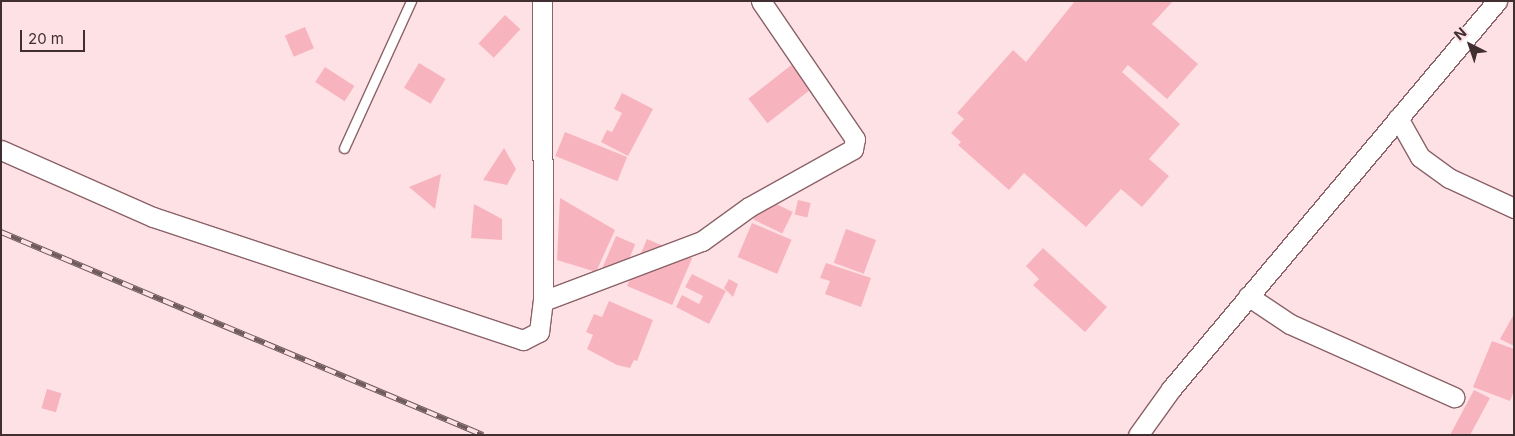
<!DOCTYPE html>
<html>
<head>
<meta charset="utf-8">
<style>
  body { margin:0 }
  #map { position:relative; width:1515px; height:436px; overflow:hidden; background:#fee1e5; font-family:Inter,sans-serif }
  div>[style] { position:absolute }
  [style*='--x'] { left:calc(var(--x)*1px); top:calc(var(--y)*1px); width:calc(var(--w)*1px); rotate:calc(var(--a)*1deg) }
  .building>* { inset:0; background:#f8b4be; transform-origin:0 0 }
  .roads { filter:drop-shadow(1px 0 #8b6268) drop-shadow(-1px 0 #8b6268) drop-shadow(0 1px #8b6268) drop-shadow(0 -1px #8b6268) }
  .service>* { height:9px; margin:-4.5px; padding:0 4.5px; transform-origin:4.5px; border-radius:4.5px; background:#fff }
  .minor>* { height:19px; margin:-9.5px; padding:0 9.5px; transform-origin:9.5px; border-radius:9.5px; background:#fff }
  .rail>* { height:5.5px; margin-top:-2.75px; transform-origin:0; background:repeating-linear-gradient(90deg,#fee1e5 0 11px,#705b5f 0 22px); box-sizing:border-box; border-block:1px solid #705b5f }
  span { translate:-50% -50%; white-space:nowrap; text-align:center; line-height:1.15; -webkit-text-stroke:4.5px #fee1e5; paint-order:stroke }
  .frame { position:absolute; inset:0; border:2px solid #402e31; pointer-events:none }
  .north { position:absolute; left:1445px; top:20px; width:50px; height:50px; -webkit-text-stroke:4px #fee1e5; paint-order:stroke; rotate:319deg; font-size:14px; font-weight:700; line-height:20px; text-align:center; color:#402e31 }
  .north::after { content:''; display:block; margin:auto; width:18px; height:22px; background:#402e31; clip-path:polygon(50% 0,100% 100%,50% 72%,0 100%) }
  .scale { position:absolute; left:20px; top:30px; width:65px; height:22px; box-sizing:border-box; border:2px solid #402e31; border-top:0; padding-left:6px; font-size:15px; line-height:18px; white-space:nowrap; color:#402e31; -webkit-text-stroke:4px #fee1e5; paint-order:stroke }
</style>
</head>
<body>
<div id="map">
  <div class="building">
    <div style="clip-path:polygon(1075px 1px,1173px 1px,1152px 24px,1198px 64px,1167px 99px,1128px 65px,1122px 72px,1180px 124px,1149px 159px,1169px 176px,1142px 207px,1121px 189px,1086px 227px,1024px 173px,1009px 190px,958px 145px,961px 142px,951px 133px,964px 119px,957px 113px,1013px 50px,1026px 62px)"></div>
    <div style="left:505px;top:15px;width:21px;height:39px;rotate:43deg"></div>
    <div style="left:305px;top:27px;width:23px;height:22px;rotate:67deg"></div>
    <div style="left:419px;top:63px;width:31px;height:29px;rotate:31deg"></div>
    <div style="left:794px;top:63px;width:31px;height:58px;rotate:52deg"></div>
    <div style="left:325px;top:67px;width:35px;height:18px;rotate:33deg"></div>
    <div style="clip-path:polygon(622px 93px,653px 109px,628px 156px,601px 142px,607px 130px,612px 132px,622px 113px,614px 109px)"></div>
    <div style="left:565px;top:132px;width:67px;height:26px;rotate:22deg"></div>
    <div style="clip-path:polygon(504px 148px,516px 169px,507px 185px,483px 180px)"></div>
    <div style="clip-path:polygon(441px 174px,435px 209px,409px 187px)"></div>
    <div style="clip-path:polygon(560px 198px,615px 230px,596px 272px,557px 260px)"></div>
    <div style="left:764px;top:198px;width:32px;height:24px;rotate:26deg"></div>
    <div style="left:798px;top:200px;width:13px;height:15px;rotate:13deg"></div>
    <div style="clip-path:polygon(474px 204px,502px 219px,502px 240px,471px 238px)"></div>
    <div style="left:752px;top:223px;width:43px;height:37px;rotate:23deg"></div>
    <div style="left:846px;top:229px;width:32px;height:36px;rotate:20deg"></div>
    <div style="left:616px;top:236px;width:21px;height:43px;rotate:23deg"></div>
    <div style="left:647px;top:239px;width:49px;height:51px;rotate:23deg"></div>
    <div style="clip-path:polygon(1043px 248px,1107px 307px,1085px 332px,1033px 285px,1039px 279px,1026px 266px)"></div>
    <div style="clip-path:polygon(826px 263px,871px 278px,861px 307px,825px 294px,830px 281px,820px 278px)"></div>
    <div style="clip-path:polygon(692px 274px,726px 291px,709px 324px,676px 307px,682px 295px,699px 304px,703px 296px,685px 287px)"></div>
    <div style="clip-path:polygon(729px 279px,738px 284px,733px 297px,724px 288px)"></div>
    <div style="clip-path:polygon(609px 301px,653px 320px,637px 361px,634px 360px,630px 368px,617px 365px,587px 349px,593px 335px,586px 332px,594px 314px,602px 317px)"></div>
    <div style="clip-path:polygon(1514px 314px,1514px 346px,1500px 339px)"></div>
    <div style="clip-path:polygon(1492px 341px,1514px 349px,1514px 391px,1510px 401px,1473px 387px)"></div>
    <div style="left:47px;top:389px;width:15px;height:20px;rotate:16deg"></div>
    <div style="clip-path:polygon(1474px 390px,1490px 398px,1470px 435px,1450px 435px)"></div>
  </div>
  <div class="roads">
    <div class="service">
      <div style="--x:344;--y:148;--w:162;--a:-65.5"></div>
    </div>
    <div class="minor">
      <div style="--x:1398;--y:118;--w:45;--a:60.6"></div>
      <div style="--x:1420;--y:157;--w:36;--a:36"></div>
      <div style="--x:1449;--y:178;--w:72;--a:24.8"></div>
      <div style="--x:1;--y:150;--w:166;--a:23.8"></div>
      <div style="--x:153;--y:217;--w:390;--a:18.4"></div>
      <div style="--x:523;--y:340;--w:18;--a:-27"></div>
      <div style="--x:539;--y:332;--w:31;--a:-83"></div>
      <div style="--x:543;--y:301;--w:300;--a:-90.2"></div>
      <div style="--x:1248;--y:296;--w:50;--a:33.7"></div>
      <div style="--x:1290;--y:324;--w:180;--a:24"></div>
      <div style="--x:543;--y:301;--w:170;--a:-20.7"></div>
      <div style="--x:702;--y:241;--w:58;--a:-35.9"></div>
      <div style="--x:749;--y:207;--w:119;--a:-29.1"></div>
      <div style="--x:853;--y:149;--w:10;--a:-79"></div>
      <div style="--x:855;--y:139;--w:167;--a:-124.3"></div>
      <div style="--x:1138;--y:435;--w:57;--a:-54.3"></div>
      <div style="--x:1171;--y:389;--w:507;--a:-49.96"></div>
    </div>
  </div>
  <div class="rail">
    <div style="--x:1;--y:232;--w:523;--a:22.84"></div>
  </div>
  <div class="frame"></div>
  <div class="north">N</div>
  <div class="scale">20 m</div>
</div>
</body>
</html>
